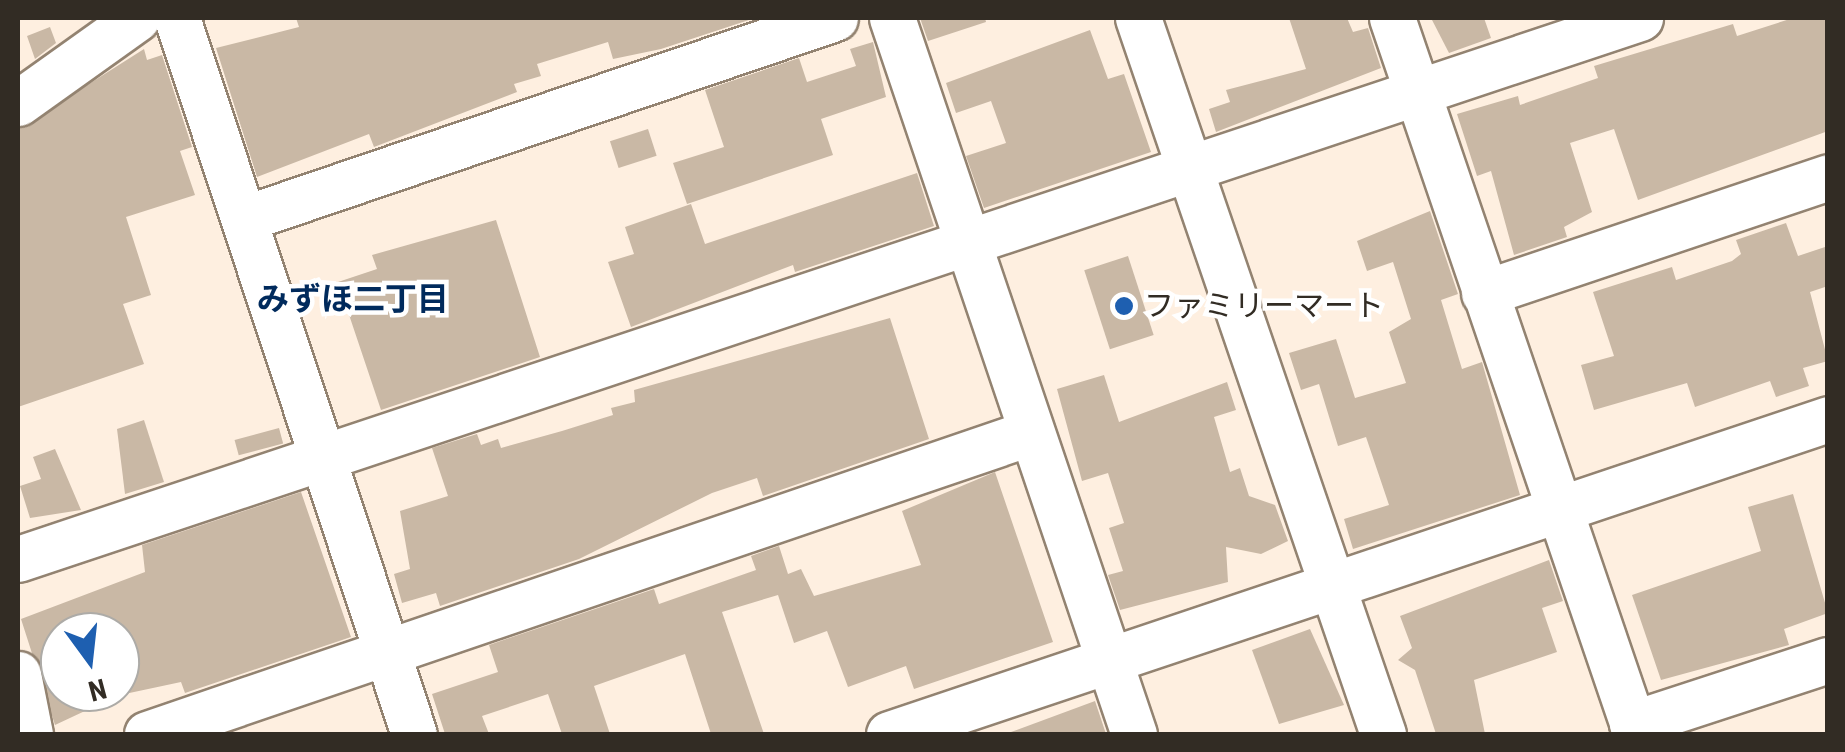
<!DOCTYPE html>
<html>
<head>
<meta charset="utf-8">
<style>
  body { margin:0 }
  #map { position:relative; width:1845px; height:752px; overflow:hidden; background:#feefe0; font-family:"Roboto Condensed","Noto Sans JP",sans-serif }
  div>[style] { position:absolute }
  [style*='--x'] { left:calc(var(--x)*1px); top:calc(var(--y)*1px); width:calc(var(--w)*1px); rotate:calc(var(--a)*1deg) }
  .building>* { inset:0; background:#c9b8a5; transform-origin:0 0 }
  .roads { filter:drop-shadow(2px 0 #938371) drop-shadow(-2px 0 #938371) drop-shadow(0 2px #938371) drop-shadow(0 -2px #938371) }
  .minor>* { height:45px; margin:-22.5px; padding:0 22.5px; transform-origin:22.5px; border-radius:22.5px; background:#fff }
  .dots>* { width:28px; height:28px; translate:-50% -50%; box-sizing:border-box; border:5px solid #fff; border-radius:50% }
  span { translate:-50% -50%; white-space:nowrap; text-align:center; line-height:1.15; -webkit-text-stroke:9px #fff; paint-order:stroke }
  .poi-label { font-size:30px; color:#322c24 }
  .left { translate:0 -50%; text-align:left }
  .neighbourhood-label { font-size:32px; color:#002a5c; font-weight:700 }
  .frame { position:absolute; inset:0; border:20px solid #322c24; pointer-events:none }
  .north { position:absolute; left:40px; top:612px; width:100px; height:100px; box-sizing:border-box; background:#fff; border:2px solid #adaba7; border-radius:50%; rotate:165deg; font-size:28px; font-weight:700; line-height:40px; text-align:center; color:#322c24 }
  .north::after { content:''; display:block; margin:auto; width:35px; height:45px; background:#1e5fb0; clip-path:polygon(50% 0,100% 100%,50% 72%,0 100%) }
</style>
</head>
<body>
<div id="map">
  <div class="building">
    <div style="clip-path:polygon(296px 18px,755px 18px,661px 49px,613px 59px,608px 42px,537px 64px,541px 76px,514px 84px,517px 92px,374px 147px,369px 134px,257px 177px,216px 48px,299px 27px)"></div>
    <div style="clip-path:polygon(920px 18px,985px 18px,986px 22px,928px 41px)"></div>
    <div style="clip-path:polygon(1289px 18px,1347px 18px,1353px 32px,1368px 28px,1381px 68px,1216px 132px,1209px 109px,1230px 102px,1226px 90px,1306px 69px)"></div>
    <div style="clip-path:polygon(1431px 18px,1484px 18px,1491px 38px,1449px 53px)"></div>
    <div style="clip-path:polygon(1793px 18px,1828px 18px,1828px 131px,1638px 200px,1614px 129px,1570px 143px,1592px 212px,1564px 227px,1567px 237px,1514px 255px,1491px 171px,1477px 176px,1457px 114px,1518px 96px,1520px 105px,1598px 78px,1594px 66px,1733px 24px,1737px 36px)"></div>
    <div style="clip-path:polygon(50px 27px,56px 43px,35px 59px,27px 36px)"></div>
    <div style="clip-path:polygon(1090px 30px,1108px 79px,1124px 74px,1151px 152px,984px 208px,966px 156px,1006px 143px,991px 101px,956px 113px,946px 83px)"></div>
    <div style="clip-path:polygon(873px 42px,886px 97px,821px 119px,833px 155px,687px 204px,673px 163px,724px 147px,705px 90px,799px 58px,807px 82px,856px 66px,850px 49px)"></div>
    <div style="clip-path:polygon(144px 49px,147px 60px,162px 55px,192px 147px,180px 151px,195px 195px,126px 217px,151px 295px,123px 304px,144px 364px,18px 407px,18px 129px)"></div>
    <div style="left:648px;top:129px;width:28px;height:40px;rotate:72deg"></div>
    <div style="clip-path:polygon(917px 173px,934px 226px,795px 272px,793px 265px,631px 327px,608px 262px,634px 254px,625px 227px,691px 204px,705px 244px)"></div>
    <div style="clip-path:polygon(1430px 211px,1458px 294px,1441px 300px,1462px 369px,1482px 362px,1520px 495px,1353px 549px,1344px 519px,1389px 505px,1366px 437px,1338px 446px,1319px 384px,1301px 390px,1289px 353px,1336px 339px,1355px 398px,1406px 383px,1389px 332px,1411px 319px,1393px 262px,1367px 271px,1357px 241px)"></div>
    <div style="clip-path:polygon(496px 220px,540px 357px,381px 410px,338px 282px,377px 269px,372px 255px)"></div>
    <div style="clip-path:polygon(1786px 223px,1798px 256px,1828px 246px,1828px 286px,1810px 292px,1828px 361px,1803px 368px,1809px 386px,1776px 397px,1770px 381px,1695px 407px,1687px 383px,1594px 410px,1581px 365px,1614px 356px,1593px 292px,1672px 267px,1676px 280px,1732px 261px,1741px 254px,1736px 240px)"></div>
    <div style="left:1128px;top:256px;width:83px;height:46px;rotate:72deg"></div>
    <div style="clip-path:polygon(890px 318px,929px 439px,763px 496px,757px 478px,712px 493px,579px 559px,440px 606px,436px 593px,402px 603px,394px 574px,410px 569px,400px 511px,448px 496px,432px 448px,477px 434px,481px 445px,498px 439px,501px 448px,562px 431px,613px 415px,611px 408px,635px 402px,634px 390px)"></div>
    <div style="clip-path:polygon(1104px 375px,1119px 422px,1227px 382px,1236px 410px,1214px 417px,1230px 472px,1240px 468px,1249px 496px,1275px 505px,1288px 541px,1261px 554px,1226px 547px,1228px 582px,1120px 610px,1108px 575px,1123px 571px,1109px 528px,1124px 523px,1108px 473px,1082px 481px,1057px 389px)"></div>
    <div style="clip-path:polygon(144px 420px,164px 482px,125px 494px,117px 429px)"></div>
    <div style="left:279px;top:428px;width:16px;height:46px;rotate:75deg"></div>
    <div style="clip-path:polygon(55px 449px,81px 510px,30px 518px,20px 486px,41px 479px,33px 457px)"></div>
    <div style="clip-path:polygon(995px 472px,1053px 642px,914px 689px,906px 666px,848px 687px,827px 631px,794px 643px,778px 595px,722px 612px,764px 734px,711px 734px,685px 654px,594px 686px,610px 734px,562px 734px,548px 694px,482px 716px,489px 734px,445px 734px,432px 694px,498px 672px,489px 645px,654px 589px,659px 604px,756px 570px,751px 556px,779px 546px,788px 574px,801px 569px,814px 596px,921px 565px,902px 511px)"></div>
    <div style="clip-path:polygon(301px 492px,351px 637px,185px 693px,181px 682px,120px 695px,120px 632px,60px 632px,60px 692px,119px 695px,55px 725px,21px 619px,145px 572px,142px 545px)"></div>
    <div style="clip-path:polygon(1793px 494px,1828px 613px,1784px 629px,1789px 645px,1661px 680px,1632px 595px,1761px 551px,1748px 507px)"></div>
    <div style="clip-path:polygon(1549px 560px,1563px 601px,1542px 608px,1557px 652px,1474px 680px,1485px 734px,1436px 734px,1415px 670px,1398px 660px,1412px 648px,1400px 616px)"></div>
    <div style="clip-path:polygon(1310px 629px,1344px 705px,1279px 724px,1252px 650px)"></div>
    <div style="clip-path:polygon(1095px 701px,1106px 734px,1012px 734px,1011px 732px)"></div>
  </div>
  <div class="roads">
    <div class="minor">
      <div style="--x:177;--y:18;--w:754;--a:71.69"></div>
      <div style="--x:892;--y:18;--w:756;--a:71.33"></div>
      <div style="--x:1138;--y:18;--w:757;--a:71.11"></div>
      <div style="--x:1392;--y:18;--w:756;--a:71.18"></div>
      <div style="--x:18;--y:103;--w:146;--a:-35.5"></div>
      <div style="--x:246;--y:218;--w:622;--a:-18.76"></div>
      <div style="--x:1484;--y:293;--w:363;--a:-18.6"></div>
      <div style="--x:18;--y:559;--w:1710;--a:-18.45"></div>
      <div style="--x:18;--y:674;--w:61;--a:78.7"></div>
      <div style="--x:1632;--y:724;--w:206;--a:-18.1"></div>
      <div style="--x:147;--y:734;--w:932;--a:-18.84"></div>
      <div style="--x:889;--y:734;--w:990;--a:-18.54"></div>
    </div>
  </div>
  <div class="dots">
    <div style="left:1124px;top:306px;background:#1e5fb0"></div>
  </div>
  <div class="poi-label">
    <span class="left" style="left:1144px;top:306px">ファミリーマート</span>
  </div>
  <div class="neighbourhood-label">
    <span style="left:353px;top:299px">みずほ二丁目</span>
  </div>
  <div class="frame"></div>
  <div class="north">N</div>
</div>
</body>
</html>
